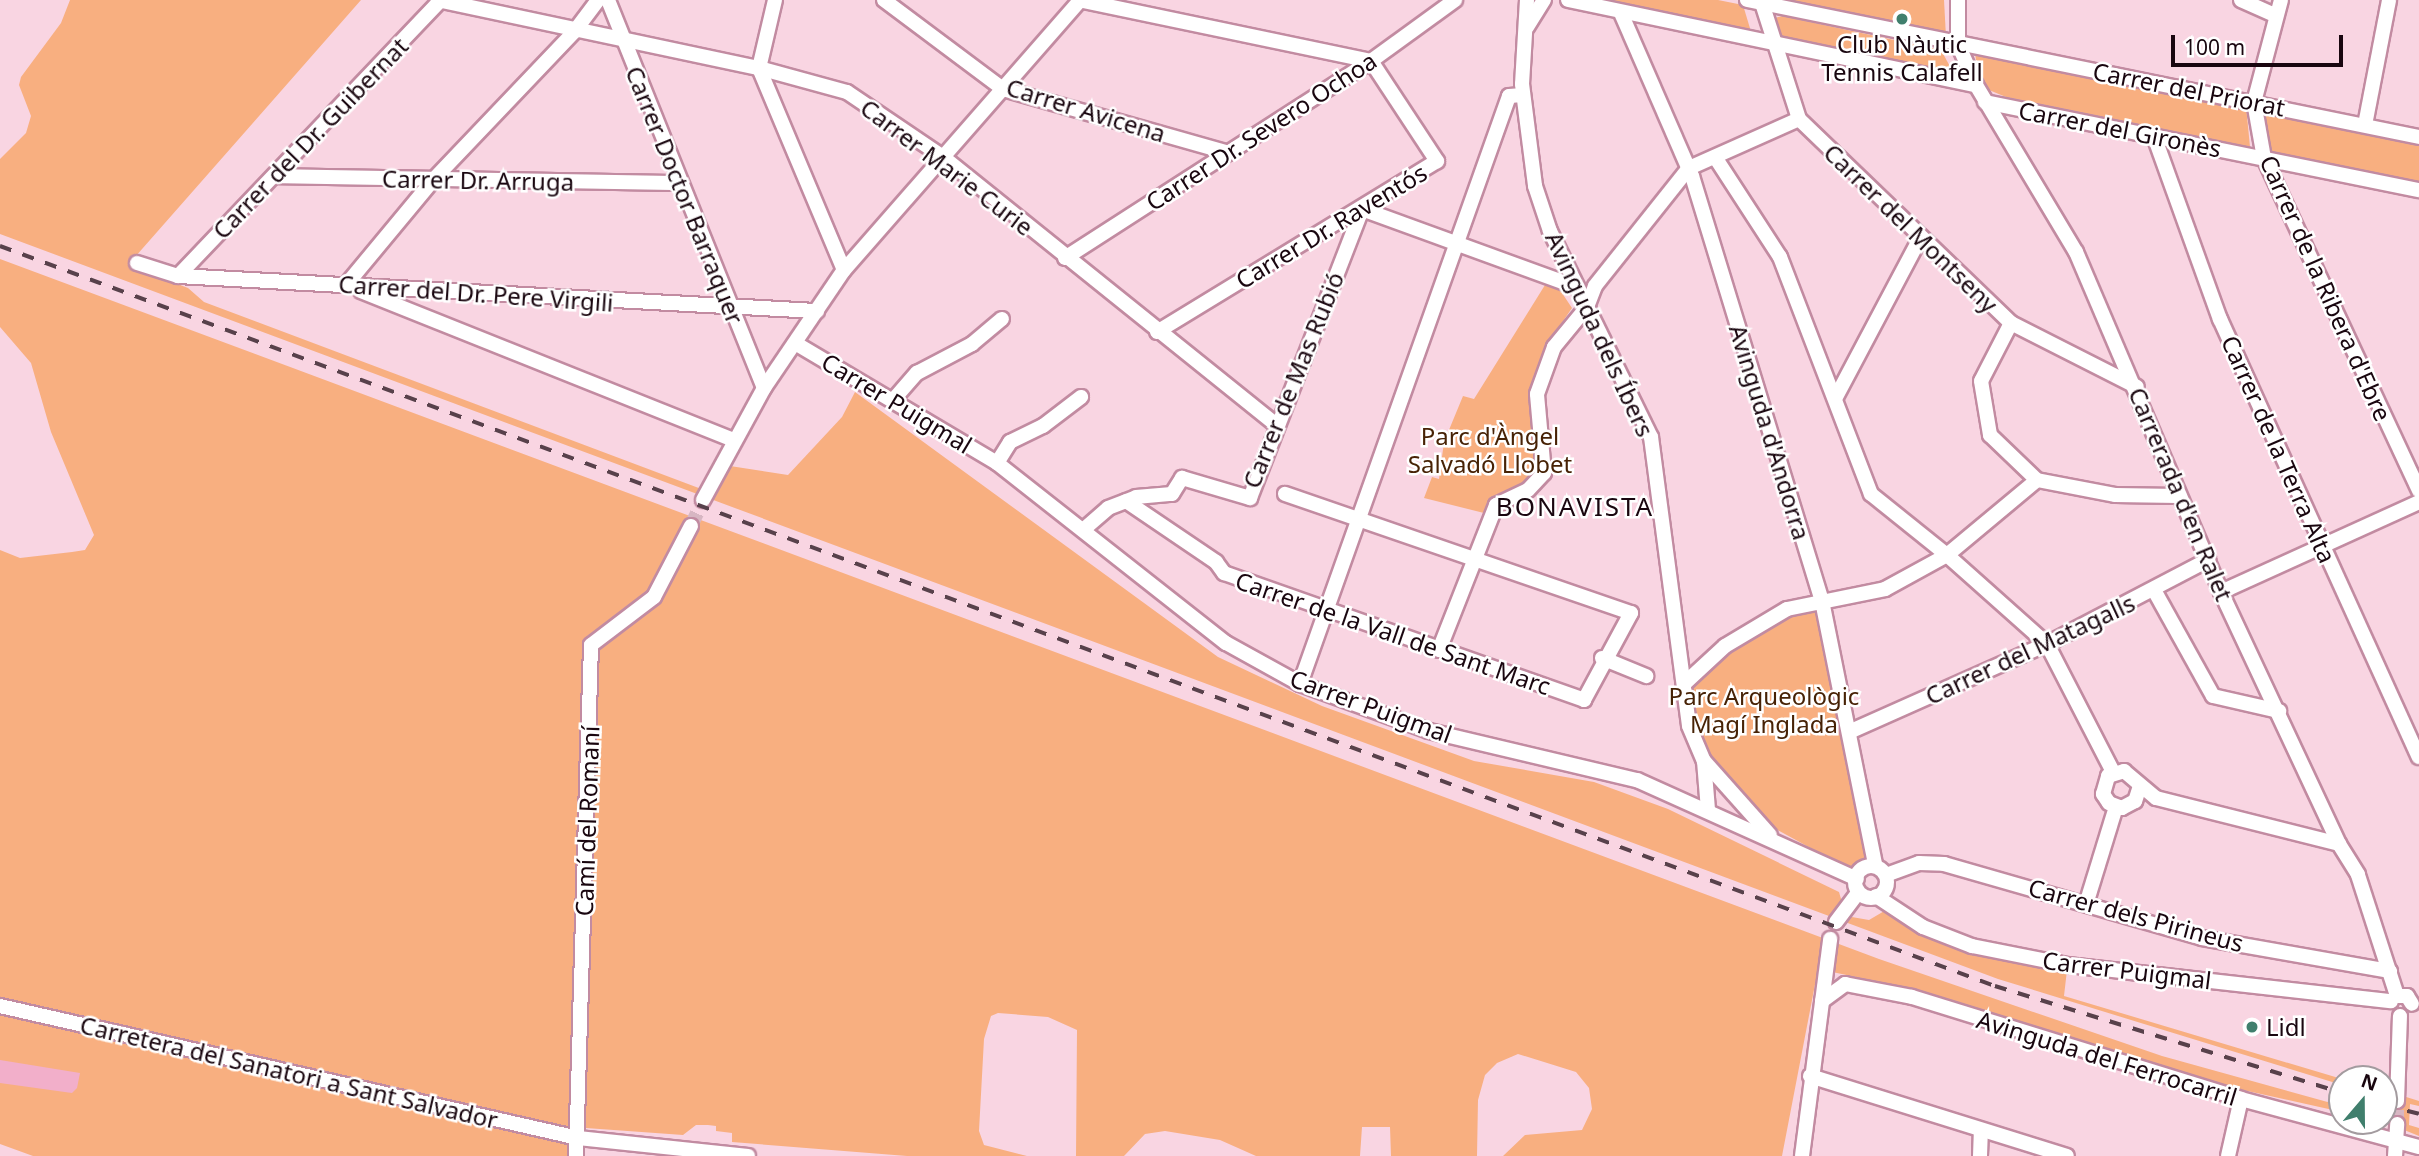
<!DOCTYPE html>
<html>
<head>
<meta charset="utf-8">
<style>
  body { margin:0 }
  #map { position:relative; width:2419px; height:1156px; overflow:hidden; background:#f9d5e2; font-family:"Noto Sans",sans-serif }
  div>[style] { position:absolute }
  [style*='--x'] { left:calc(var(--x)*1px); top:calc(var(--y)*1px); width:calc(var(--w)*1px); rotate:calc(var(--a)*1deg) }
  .green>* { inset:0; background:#f8af80 }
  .water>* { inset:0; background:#f2afca }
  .minor-tunnel>* { height:14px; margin-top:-7px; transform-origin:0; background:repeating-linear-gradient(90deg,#d7b6c2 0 14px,transparent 0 21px) }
  .roads { filter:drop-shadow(2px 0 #c28ba1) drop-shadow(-2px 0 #c28ba1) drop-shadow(0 2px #c28ba1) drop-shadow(0 -2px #c28ba1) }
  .minor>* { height:14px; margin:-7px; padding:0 7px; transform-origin:7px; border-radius:7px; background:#fff }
  .minor>.ring { margin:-7px; padding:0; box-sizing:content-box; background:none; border:14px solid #fff; border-radius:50% }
  .rail>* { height:3.5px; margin-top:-1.75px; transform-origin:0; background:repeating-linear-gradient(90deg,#58414b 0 12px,transparent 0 24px) }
  .dots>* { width:19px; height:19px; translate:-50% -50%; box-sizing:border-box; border:4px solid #fff; border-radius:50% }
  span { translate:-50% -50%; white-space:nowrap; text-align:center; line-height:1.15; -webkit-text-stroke:5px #fff; paint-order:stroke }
  .poi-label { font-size:24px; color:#19060f }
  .left { translate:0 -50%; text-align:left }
  .street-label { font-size:24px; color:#19060f }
  .park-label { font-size:24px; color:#472205 }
  .neighbourhood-label { font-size:26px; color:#19060f; letter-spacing:2px }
  .north { position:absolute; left:2328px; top:1065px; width:70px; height:70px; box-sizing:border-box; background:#fff; border:2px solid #a39b9f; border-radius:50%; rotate:20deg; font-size:19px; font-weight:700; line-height:28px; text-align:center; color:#19060f }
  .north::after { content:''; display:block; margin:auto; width:24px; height:32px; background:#407f6d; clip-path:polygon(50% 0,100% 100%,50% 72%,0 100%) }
  .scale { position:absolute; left:2171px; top:35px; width:172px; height:32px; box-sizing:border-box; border:4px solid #19060f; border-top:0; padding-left:9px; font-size:21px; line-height:24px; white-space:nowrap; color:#19060f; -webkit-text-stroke:5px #fff; paint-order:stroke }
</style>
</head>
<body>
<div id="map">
  <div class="green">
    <div style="clip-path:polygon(70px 0,361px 0,128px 265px,188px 288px,204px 302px,712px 493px,730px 466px,788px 475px,842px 417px,855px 392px,1218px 657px,1322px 706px,1474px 761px,1594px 782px,1668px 809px,1839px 892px,1846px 916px,1869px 920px,1886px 910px,1963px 951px,2067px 970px,2064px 996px,2342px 1079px,2342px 1085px,1998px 979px,0 234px,0 159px,26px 133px,31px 116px,19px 85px,21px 77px,61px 23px)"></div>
    <div style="clip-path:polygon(1595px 0,1718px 0,1743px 5px,1752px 35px)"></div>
    <div style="clip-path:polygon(1773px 0,1944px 0,1946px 37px)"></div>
    <div style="clip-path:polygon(1782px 16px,1941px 50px,1953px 72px,1951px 76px,1777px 37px,1775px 18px)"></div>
    <div style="clip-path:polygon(1981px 52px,2246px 106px,2250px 147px,2006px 97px,1989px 90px,1979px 76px,1975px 54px)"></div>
    <div style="clip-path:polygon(2267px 112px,2419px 140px,2419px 183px,2272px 153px,2264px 117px)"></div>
    <div style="clip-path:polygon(0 259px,1879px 959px,2162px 1056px,2342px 1106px,2342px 1112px,2234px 1088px,1894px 985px,1818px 969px,1782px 1156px,1503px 1156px,1525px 1135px,1582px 1130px,1592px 1109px,1589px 1088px,1576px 1072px,1518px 1054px,1497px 1063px,1485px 1075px,1478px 1100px,1477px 1156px,1391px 1156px,1390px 1127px,1362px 1127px,1360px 1156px,1256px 1156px,1220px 1140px,1165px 1131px,1145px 1134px,1124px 1156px,1076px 1156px,1077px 1030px,1048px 1017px,998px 1013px,991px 1016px,984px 1039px,979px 1131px,984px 1145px,1027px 1156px,907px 1156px,732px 1142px,732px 1133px,716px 1131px,716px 1126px,708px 1125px,696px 1125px,683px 1135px,572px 1127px,571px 1156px,33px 1156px,0 1144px,0 550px,20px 558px,72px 552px,85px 550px,94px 535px,51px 432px,31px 363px,0 327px)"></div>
    <div style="clip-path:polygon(1545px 285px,1560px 290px,1572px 308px,1548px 343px,1534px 378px,1531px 409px,1536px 459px,1530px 479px,1496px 497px,1484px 513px,1424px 498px,1432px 477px,1439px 479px,1444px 442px,1463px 396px,1474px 399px)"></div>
    <div style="clip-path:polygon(1815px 602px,1868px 862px,1849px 869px,1772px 827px,1710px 759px,1688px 712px,1692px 676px,1741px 636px)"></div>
    <div style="clip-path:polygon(2384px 1090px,2419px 1101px,2419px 1106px,2410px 1104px,2409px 1125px,2419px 1128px,2419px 1136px,2382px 1121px)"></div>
  </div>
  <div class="water">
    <div style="clip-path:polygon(0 1060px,80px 1073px,77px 1088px,72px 1093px,0 1083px)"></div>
  </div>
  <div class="minor-tunnel">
    <div style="--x:691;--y:526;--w:29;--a:-65"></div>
    <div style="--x:2397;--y:1124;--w:23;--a:-90"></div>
  </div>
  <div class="roads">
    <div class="minor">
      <div style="--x:438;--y:0;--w:328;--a:12"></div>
      <div style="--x:759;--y:68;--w:91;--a:15.3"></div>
      <div style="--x:847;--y:92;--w:116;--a:34.1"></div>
      <div style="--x:943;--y:157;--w:427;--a:38.8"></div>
      <div style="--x:608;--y:0;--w:418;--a:68.1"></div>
      <div style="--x:775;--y:0;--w:70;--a:103.2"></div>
      <div style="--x:759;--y:68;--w:219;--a:67.2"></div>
      <div style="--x:884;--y:0;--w:149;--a:36.8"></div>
      <div style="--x:1003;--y:89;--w:235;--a:15.8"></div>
      <div style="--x:1079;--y:0;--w:298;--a:11.8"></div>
      <div style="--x:1371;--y:61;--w:120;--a:56.6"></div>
      <div style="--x:1437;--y:161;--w:328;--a:148.6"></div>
      <div style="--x:1527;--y:0;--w:84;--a:93.4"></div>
      <div style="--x:1522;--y:84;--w:103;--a:82.7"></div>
      <div style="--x:1535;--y:186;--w:47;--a:71.6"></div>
      <div style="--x:1550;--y:231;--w:229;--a:63.9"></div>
      <div style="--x:1651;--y:437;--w:291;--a:82.5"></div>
      <div style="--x:1689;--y:726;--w:38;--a:67"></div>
      <div style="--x:1704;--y:761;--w:99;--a:48.3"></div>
      <div style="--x:1568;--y:0;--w:417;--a:11.8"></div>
      <div style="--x:1747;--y:0;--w:686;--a:11.52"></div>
      <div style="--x:1958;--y:0;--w:44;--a:90"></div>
      <div style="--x:1958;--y:44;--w:45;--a:66.3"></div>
      <div style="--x:1976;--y:85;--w:195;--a:59.1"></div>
      <div style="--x:2076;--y:252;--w:370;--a:66.9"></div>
      <div style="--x:2221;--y:592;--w:278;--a:64.9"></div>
      <div style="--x:2339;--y:844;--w:36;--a:58"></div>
      <div style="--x:2358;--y:875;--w:127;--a:72.1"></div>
      <div style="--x:2241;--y:0;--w:37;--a:24"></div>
      <div style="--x:2281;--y:0;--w:106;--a:104.8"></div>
      <div style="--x:2254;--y:102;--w:57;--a:79.9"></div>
      <div style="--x:2264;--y:158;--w:367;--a:65"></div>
      <div style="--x:1762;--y:3;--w:122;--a:72.3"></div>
      <div style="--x:1799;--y:119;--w:294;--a:43.9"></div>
      <div style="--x:2011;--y:323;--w:141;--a:26.9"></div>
      <div style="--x:1621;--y:13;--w:178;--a:66.5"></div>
      <div style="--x:1692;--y:176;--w:444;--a:73"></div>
      <div style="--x:1822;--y:601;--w:269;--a:78.6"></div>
      <div style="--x:1527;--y:27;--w:32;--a:-58"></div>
      <div style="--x:1985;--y:102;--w:443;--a:11.5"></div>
      <div style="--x:2365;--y:125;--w:127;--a:-79.1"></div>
      <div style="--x:2154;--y:136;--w:195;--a:70.2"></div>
      <div style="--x:2220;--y:319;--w:481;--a:65.6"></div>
      <div style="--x:1715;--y:157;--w:119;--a:57"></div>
      <div style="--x:1780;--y:257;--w:254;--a:69"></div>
      <div style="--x:1871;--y:494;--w:97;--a:38.8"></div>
      <div style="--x:1947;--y:555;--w:134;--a:41.7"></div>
      <div style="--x:2047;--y:644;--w:144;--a:62.7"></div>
      <div style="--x:276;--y:176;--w:404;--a:1"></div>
      <div style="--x:1065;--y:258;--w:364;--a:-32.8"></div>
      <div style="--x:1371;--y:61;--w:104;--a:-36"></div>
      <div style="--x:137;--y:263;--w:43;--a:17.6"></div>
      <div style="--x:178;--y:276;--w:640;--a:3.14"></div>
      <div style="--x:178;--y:276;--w:381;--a:-46.4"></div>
      <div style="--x:346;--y:285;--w:138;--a:-50.3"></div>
      <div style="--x:434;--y:179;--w:203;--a:-46.4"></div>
      <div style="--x:574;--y:32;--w:40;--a:-53"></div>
      <div style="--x:361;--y:291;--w:401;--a:21.8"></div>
      <div style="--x:2011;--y:323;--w:65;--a:117.3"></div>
      <div style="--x:1981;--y:381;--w:55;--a:80.5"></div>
      <div style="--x:1990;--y:435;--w:65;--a:43.8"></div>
      <div style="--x:2037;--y:480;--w:79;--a:10.9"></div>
      <div style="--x:2115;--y:495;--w:63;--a:0.9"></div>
      <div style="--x:795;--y:343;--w:235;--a:30.7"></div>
      <div style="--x:997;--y:463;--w:291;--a:38.2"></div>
      <div style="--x:1226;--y:643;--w:85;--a:29"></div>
      <div style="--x:1300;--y:684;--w:137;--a:20"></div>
      <div style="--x:1429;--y:731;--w:214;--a:13.3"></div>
      <div style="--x:1637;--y:780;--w:241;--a:24.2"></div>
      <div style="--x:1836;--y:397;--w:178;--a:-62.1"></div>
      <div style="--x:894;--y:399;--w:35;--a:-49"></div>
      <div style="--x:917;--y:373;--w:62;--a:-27.8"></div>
      <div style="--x:972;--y:344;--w:39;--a:-40"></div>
      <div style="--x:997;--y:463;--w:25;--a:-58"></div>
      <div style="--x:1010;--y:442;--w:37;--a:-26"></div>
      <div style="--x:1043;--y:426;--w:48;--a:-37.3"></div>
      <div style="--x:703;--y:500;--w:128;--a:-61.4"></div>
      <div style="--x:764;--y:388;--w:143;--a:-55.9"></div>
      <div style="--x:844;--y:270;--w:359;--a:-48.8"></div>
      <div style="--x:1126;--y:501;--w:109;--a:34.1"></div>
      <div style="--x:1216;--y:562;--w:14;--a:54"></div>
      <div style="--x:1224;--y:573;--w:382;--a:19.4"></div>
      <div style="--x:1584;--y:700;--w:99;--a:-61.6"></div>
      <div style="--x:1631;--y:613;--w:366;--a:-161"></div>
      <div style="--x:1083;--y:530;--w:33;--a:-41"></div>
      <div style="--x:1108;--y:508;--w:30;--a:-21"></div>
      <div style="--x:1136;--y:497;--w:36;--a:-5"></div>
      <div style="--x:1172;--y:494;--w:19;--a:-58"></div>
      <div style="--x:1182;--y:478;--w:71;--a:16.4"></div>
      <div style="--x:1250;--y:498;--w:310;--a:-68.8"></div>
      <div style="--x:1362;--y:209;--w:228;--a:20"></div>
      <div style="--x:2154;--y:590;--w:121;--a:60.9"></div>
      <div style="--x:2213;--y:696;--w:68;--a:12.8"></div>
      <div style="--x:2221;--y:592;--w:217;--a:-24.4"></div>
      <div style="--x:1439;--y:650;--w:156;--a:-68.5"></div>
      <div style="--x:1496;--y:505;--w:35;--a:-25"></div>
      <div style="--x:1528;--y:490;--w:23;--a:-47"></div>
      <div style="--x:1544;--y:473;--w:79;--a:-95.1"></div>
      <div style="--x:1537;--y:394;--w:50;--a:-70.1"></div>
      <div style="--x:1554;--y:347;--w:52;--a:-50.5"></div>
      <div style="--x:1587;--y:307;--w:22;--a:-69"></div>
      <div style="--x:1595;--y:286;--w:151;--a:-51.5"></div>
      <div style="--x:1689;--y:168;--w:120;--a:-24"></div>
      <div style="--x:1602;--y:658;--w:48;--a:22.2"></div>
      <div style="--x:1685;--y:683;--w:54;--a:-42.8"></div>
      <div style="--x:1725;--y:646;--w:72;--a:-30.8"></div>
      <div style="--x:1787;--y:609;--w:100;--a:-11.5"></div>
      <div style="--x:1885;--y:589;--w:71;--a:-28.7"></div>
      <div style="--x:1947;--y:555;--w:117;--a:-39.8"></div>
      <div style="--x:1300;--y:684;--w:624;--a:-70.43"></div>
      <div style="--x:1509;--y:96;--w:14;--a:-4"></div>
      <div style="--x:1849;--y:732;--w:217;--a:-24"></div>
      <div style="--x:2047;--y:644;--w:182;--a:-27.6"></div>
      <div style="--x:1704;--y:761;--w:49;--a:85.3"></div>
      <div style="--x:2140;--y:786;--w:16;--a:108"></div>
      <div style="--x:2135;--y:801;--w:15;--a:152"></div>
      <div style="--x:2122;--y:808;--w:14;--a:-159"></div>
      <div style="--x:2109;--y:803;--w:11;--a:-124"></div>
      <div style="--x:2103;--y:794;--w:19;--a:-74"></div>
      <div style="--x:2108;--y:776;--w:17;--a:-17"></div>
      <div style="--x:2124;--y:771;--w:42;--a:40.2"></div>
      <div style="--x:2156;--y:798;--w:189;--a:14.1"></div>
      <div class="ring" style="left:1855px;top:866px;width:18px;height:18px"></div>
      <div style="--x:1886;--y:875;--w:35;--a:-20"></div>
      <div style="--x:1919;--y:863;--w:25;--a:2"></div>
      <div style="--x:1944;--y:864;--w:268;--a:16"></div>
      <div style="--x:2202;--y:938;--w:191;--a:10"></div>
      <div style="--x:1876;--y:896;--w:56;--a:33.4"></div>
      <div style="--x:1923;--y:927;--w:53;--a:21.2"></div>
      <div style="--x:1972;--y:946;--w:98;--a:11.2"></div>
      <div style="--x:2068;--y:965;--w:325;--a:6.4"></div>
      <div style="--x:2087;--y:901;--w:98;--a:-72.9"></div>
      <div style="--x:1836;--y:922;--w:36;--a:-53"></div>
      <div style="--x:2397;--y:996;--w:10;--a:0"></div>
      <div style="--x:2407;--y:996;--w:9;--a:58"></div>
      <div style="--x:1822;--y:1001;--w:29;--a:-36"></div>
      <div style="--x:1845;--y:984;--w:68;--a:11"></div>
      <div style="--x:1912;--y:997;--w:344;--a:17.2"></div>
      <div style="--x:2241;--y:1099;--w:184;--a:15.1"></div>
      <div style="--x:0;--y:1006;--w:593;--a:12.86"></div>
      <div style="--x:578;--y:1138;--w:171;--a:6"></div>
      <div style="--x:1810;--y:1076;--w:269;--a:17.3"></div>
      <div style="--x:2397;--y:1101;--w:85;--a:-88"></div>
      <div style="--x:576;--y:1156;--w:511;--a:-88.32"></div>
      <div style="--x:591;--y:645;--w:79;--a:-37.3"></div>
      <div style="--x:654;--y:597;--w:80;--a:-62.5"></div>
      <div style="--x:1802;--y:1156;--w:219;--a:-82.6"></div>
      <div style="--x:1980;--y:1156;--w:26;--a:-88"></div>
      <div style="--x:2228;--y:1156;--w:58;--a:-77.2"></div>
      <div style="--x:2395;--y:1156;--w:32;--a:-86"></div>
    </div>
  </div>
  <div class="rail">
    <div style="--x:0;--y:246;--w:2128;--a:20.35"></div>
    <div style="--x:1995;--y:986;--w:363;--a:17.1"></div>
    <div style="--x:2384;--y:1105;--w:36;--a:14"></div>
  </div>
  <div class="dots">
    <div style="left:1902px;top:19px;background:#407f6d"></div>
    <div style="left:2252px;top:1027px;background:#407f6d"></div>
  </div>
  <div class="poi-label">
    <span style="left:1902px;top:58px">Club Nàutic<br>Tennis Calafell</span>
    <span class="left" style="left:2266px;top:1027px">Lidl</span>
  </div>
  <div class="street-label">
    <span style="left:2189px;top:89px;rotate:11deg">Carrer del Priorat</span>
    <span style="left:1086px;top:110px;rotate:17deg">Carrer Avicena</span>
    <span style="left:2120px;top:129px;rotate:11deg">Carrer del Gironès</span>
    <span style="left:1261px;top:131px;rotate:-33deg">Carrer Dr. Severo Ochoa</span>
    <span style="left:310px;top:138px;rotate:-46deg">Carrer del Dr. Guibernat</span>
    <span style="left:947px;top:167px;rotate:37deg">Carrer Marie Curie</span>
    <span style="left:478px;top:180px;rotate:1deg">Carrer Dr. Arruga</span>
    <span style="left:685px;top:195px;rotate:68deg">Carrer Doctor Barraquer</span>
    <span style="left:1331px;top:226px;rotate:-31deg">Carrer Dr. Raventós</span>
    <span style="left:1911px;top:228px;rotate:44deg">Carrer del Montseny</span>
    <span style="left:2326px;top:288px;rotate:66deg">Carrer de la Ribera d'Ebre</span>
    <span style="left:476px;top:293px;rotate:4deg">Carrer del Dr. Pere Virgili</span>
    <span style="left:1600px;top:334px;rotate:65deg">Avinguda dels Íbers</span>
    <span style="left:1293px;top:380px;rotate:-68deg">Carrer de Mas Rubió</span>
    <span style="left:897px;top:403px;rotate:31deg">Carrer Puigmal</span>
    <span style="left:1770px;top:432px;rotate:73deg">Avinguda d'Andorra</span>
    <span style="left:2279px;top:449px;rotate:66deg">Carrer de la Terra Alta</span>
    <span style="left:2181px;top:494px;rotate:67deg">Carrerada d'en Ralet</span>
    <span style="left:1393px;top:633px;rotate:19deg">Carrer de la Vall de Sant Marc</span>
    <span style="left:2030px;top:649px;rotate:-25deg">Carrer del Matagalls</span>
    <span style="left:1371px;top:706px;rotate:20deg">Carrer Puigmal</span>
    <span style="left:587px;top:821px;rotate:-88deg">Camí del Romaní</span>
    <span style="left:2136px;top:915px;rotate:15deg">Carrer dels Pirineus</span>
    <span style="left:2127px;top:970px;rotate:7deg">Carrer Puigmal</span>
    <span style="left:2107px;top:1058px;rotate:17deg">Avinguda del Ferrocarril</span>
    <span style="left:289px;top:1072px;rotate:13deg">Carretera del Sanatori a Sant Salvador</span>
  </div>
  <div class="park-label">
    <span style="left:1490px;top:450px">Parc d'Àngel<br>Salvadó Llobet</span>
    <span style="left:1764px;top:710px">Parc Arqueològic<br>Magí Inglada</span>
  </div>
  <div class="neighbourhood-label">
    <span style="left:1575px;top:507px">BONAVISTA</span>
  </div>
  <div class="north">N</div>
  <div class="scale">100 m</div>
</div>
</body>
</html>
